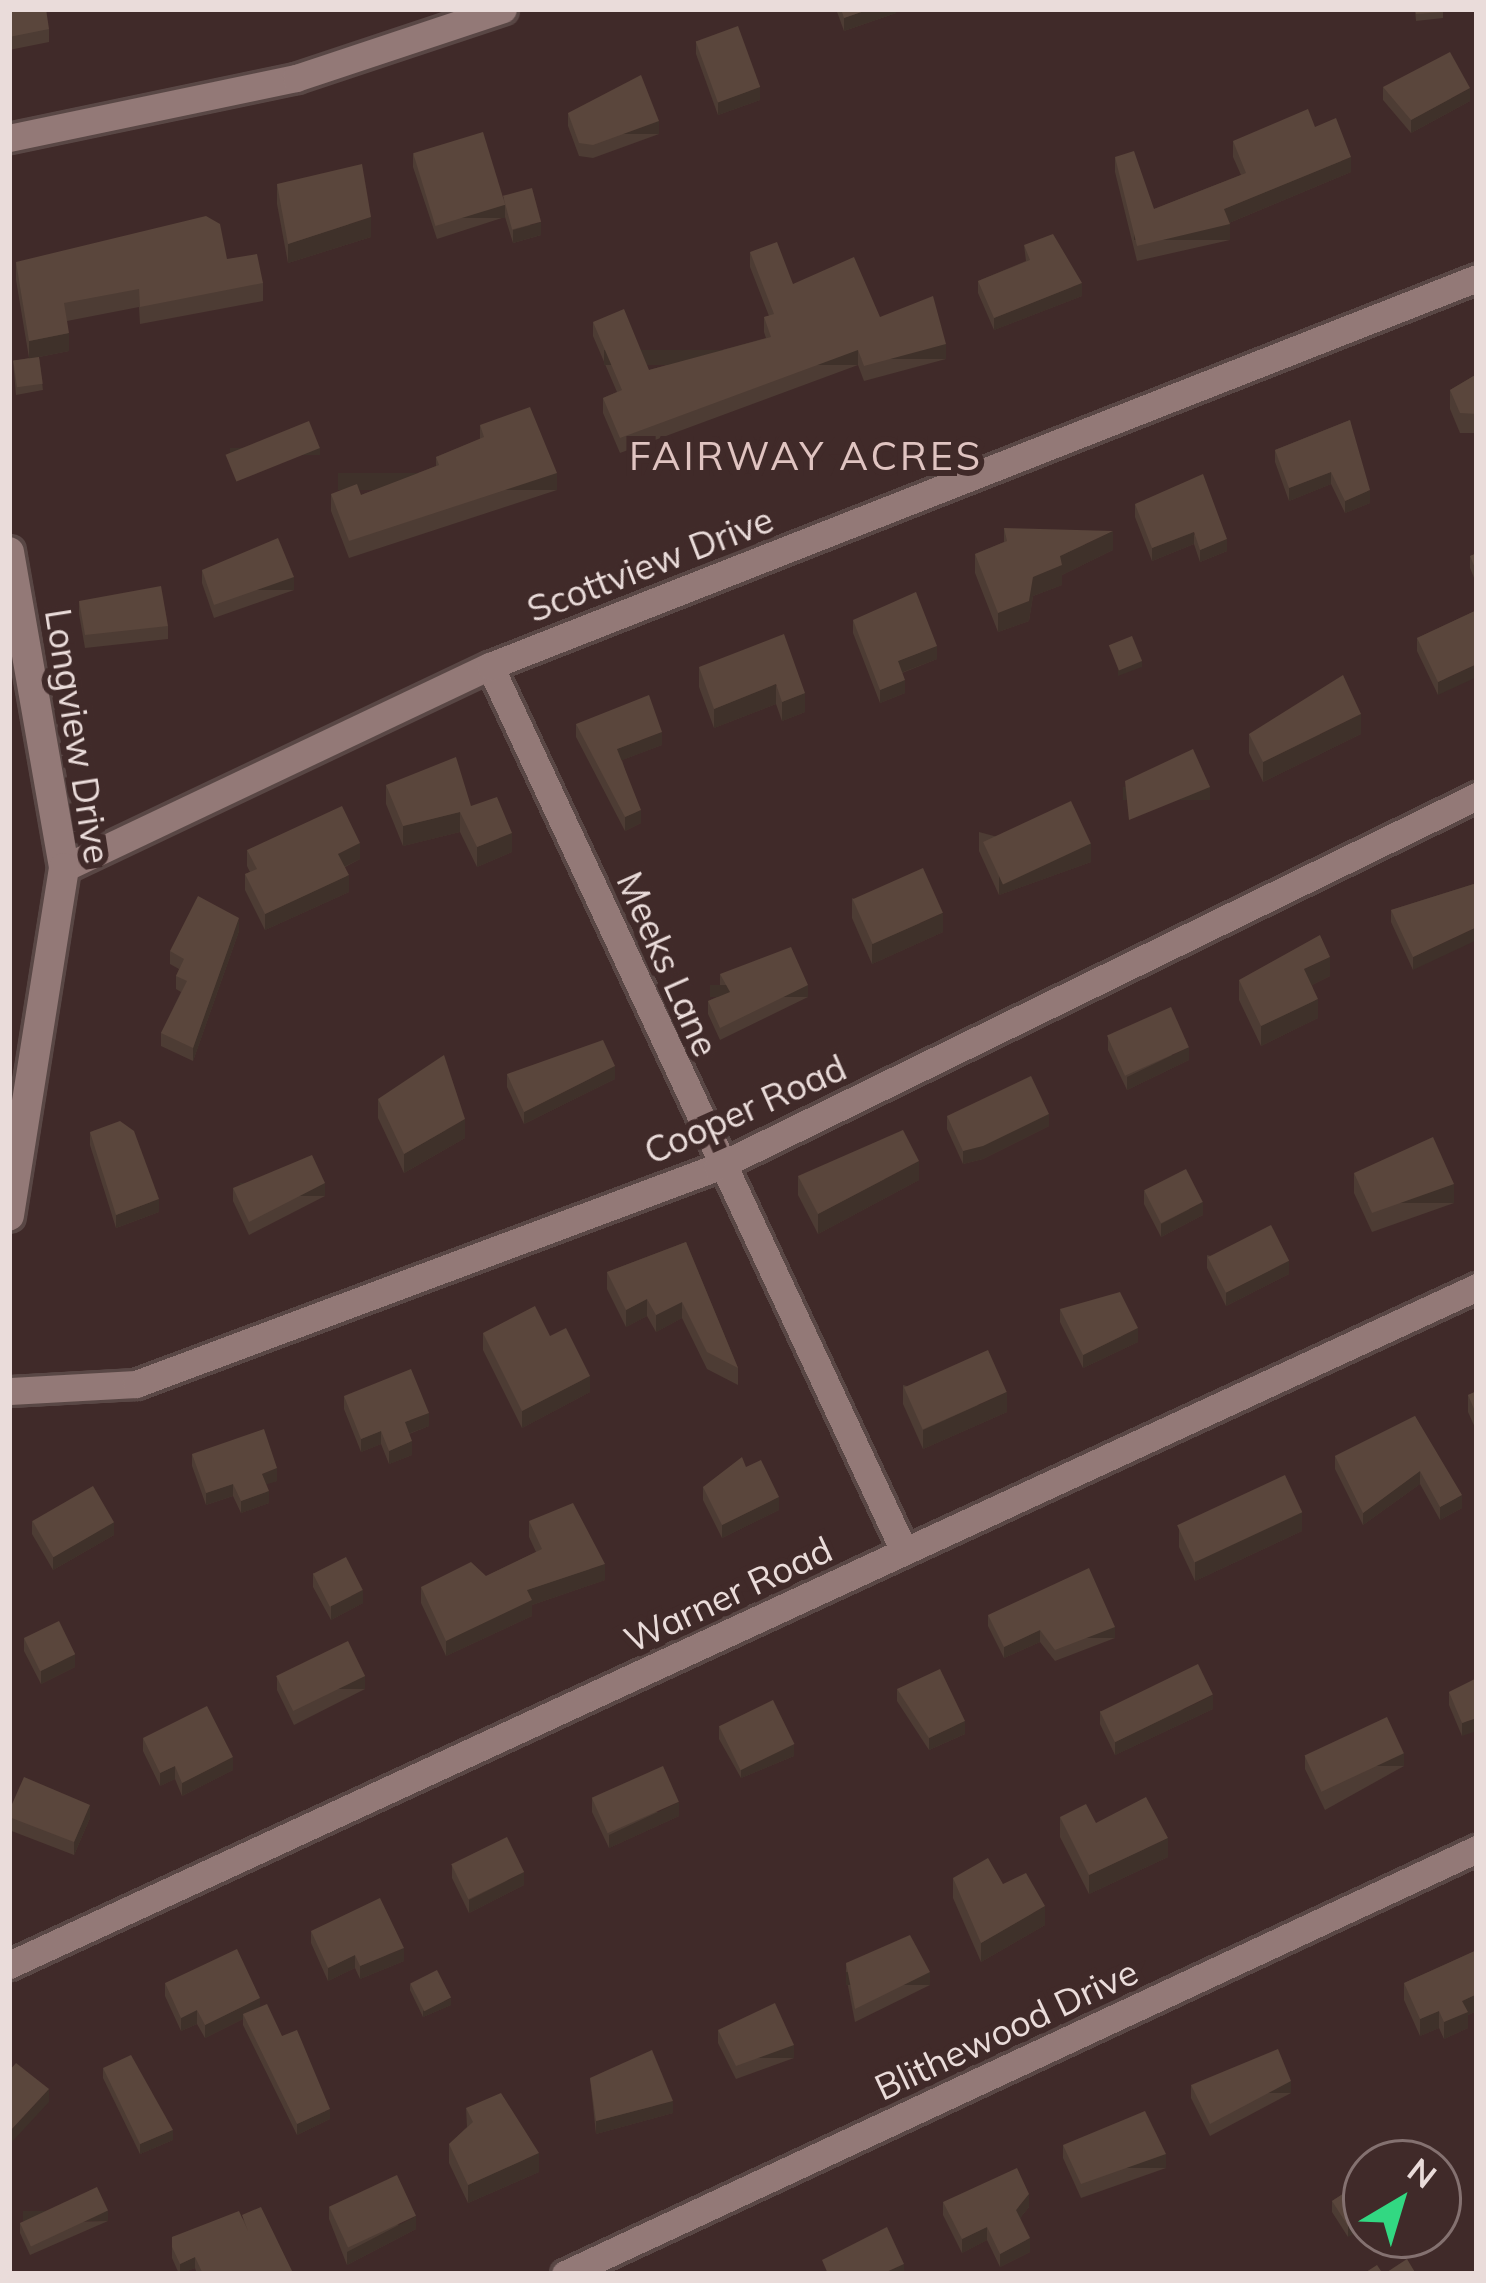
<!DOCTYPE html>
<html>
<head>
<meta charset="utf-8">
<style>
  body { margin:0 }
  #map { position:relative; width:1486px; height:2283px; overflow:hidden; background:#402a29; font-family:Mulish,sans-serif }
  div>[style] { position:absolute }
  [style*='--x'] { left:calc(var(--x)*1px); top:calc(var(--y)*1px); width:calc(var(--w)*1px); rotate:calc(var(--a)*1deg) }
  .roads { filter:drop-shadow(3px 0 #594745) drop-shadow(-3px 0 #594745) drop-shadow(0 3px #594745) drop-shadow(0 -3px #594745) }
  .minor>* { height:27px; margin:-13.5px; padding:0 13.5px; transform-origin:13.5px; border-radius:13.5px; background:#937977 }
  .tertiary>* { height:30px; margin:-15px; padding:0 15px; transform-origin:15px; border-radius:15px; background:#937977 }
  .wall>* { inset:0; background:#4d3c34 }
  .shaded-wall>* { inset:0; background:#3f312a; transform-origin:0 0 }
  .building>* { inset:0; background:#5a463c; transform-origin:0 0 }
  span { translate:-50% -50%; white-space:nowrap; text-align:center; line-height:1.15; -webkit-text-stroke:12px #402a29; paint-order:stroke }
  .street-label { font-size:36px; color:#eadcda }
  .neighbourhood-label { font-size:39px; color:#e0c4c1; letter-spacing:3px }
  .frame { position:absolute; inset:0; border:12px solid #eadcda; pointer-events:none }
  .north { position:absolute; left:1342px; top:2139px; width:120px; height:120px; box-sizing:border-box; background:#402a29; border:3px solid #847170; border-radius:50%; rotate:38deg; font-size:33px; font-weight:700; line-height:48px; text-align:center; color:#eadcda }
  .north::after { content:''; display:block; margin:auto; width:42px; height:54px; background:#32d882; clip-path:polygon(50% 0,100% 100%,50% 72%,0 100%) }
</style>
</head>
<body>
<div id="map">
  <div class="roads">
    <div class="minor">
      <div style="--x:9;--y:138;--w:293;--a:-11.8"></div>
      <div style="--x:296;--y:78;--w:218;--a:-18.4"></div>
      <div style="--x:490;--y:666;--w:977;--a:64.93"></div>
      <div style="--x:64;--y:868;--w:471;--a:-25.4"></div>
      <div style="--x:490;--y:666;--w:1061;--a:-21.46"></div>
      <div style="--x:9;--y:1391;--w:127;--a:-3.2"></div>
      <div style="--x:136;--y:1384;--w:620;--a:-20.48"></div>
      <div style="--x:717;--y:1167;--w:846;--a:-26.02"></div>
      <div style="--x:9;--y:1965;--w:1617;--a:-24.79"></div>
      <div style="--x:565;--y:2274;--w:1006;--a:-24.99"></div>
    </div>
    <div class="tertiary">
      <div style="--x:9;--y:552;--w:321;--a:80.1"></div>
      <div style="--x:64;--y:868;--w:352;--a:99"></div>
    </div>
  </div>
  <div class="wall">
    <div style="clip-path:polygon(9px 9px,49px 29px,49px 42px,9px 50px)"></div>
    <div style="clip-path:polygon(836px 9px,896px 9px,896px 13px,844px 31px)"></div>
    <div style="clip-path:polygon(1415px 9px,1443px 9px,1443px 18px,1416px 21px)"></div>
    <div style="clip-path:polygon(696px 41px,760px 100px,718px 115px,696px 54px)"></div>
    <div style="clip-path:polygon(1383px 87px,1470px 101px,1411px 133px,1383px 100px)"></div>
    <div style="clip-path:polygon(568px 113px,659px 134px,593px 158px,579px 156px,568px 126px)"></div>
    <div style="clip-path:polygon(1315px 127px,1351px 172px,1229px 223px,1230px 240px,1137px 261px,1115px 172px,1115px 157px,1154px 209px,1241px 175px,1233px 157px,1233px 141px)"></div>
    <div style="clip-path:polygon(413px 154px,503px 198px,541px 235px,513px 243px,505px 217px,437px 239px,413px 167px)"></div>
    <div style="clip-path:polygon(277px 184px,371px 237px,288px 263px,277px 204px)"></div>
    <div style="clip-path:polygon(1024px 245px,1082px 296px,994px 330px,978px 293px,978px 281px,1026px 261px)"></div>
    <div style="clip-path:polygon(750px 252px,793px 284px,880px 317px,946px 359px,864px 381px,858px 365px,620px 453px,603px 413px,603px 398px,617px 392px,593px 336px,593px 322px,649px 370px,766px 338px,764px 332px,764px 317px,769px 316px,750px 267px)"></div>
    <div style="clip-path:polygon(227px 259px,263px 283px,263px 301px,140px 324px,139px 307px,67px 321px,69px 351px,39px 357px,43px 390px,16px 395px,13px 361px,29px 358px,16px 280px,16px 262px)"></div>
    <div style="clip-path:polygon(1477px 374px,1477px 433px,1460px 433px,1450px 409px,1450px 390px)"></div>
    <div style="clip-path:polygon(1350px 420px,1370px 503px,1345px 513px,1331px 484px,1289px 501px,1275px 462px,1275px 450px)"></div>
    <div style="clip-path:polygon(480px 425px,557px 490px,349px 558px,331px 511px,331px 494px,361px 495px,436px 466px,436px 457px,480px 439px)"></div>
    <div style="clip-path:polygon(1135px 504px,1227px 551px,1200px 562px,1194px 544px,1152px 561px,1135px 517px)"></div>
    <div style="clip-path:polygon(1004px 528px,1113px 550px,1062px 575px,1062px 585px,1033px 596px,1029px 621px,998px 632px,975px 573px,975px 554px,1004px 542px)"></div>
    <div style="clip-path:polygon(1477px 553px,1477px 585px,1470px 568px,1470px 556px)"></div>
    <div style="clip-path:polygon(202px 570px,294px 590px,214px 618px,202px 583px)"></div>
    <div style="clip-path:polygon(79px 601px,168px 626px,168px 639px,85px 648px,79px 614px)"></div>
    <div style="clip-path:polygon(1477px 610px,1438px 695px,1417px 651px,1417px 638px)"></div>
    <div style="clip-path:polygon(853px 620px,937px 659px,902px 673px,905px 693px,880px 703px,853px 633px)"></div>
    <div style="clip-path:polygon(699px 667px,805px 693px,805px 712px,782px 721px,776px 704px,714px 728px,699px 687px)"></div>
    <div style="clip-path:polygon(576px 724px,662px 745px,622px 760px,641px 823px,625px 831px,576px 737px)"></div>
    <div style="clip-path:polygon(1249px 734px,1361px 734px,1263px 782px,1249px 753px)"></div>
    <div style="clip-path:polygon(386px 785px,471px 806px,512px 852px,477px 867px,460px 832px,403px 846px,386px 804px)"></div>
    <div style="clip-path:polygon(979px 832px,1091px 862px,999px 895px,979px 851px)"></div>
    <div style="clip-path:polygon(247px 850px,360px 859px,345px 867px,349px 892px,265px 930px,245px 890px,245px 874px,250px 872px,247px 866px)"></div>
    <div style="clip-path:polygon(1477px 883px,1413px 970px,1391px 922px,1391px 910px)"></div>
    <div style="clip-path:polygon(852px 898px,943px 932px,872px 964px,852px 918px)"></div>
    <div style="clip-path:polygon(239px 931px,193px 1061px,161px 1046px,161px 1033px,181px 992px,176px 989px,176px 976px,179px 969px,170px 964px,170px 951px)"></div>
    <div style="clip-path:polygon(720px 974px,808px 997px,720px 1040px,708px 1014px,708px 1001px,724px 994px,720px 986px)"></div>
    <div style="clip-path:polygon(1330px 976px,1312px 985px,1318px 1018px,1261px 1046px,1239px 1000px,1239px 980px)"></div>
    <div style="clip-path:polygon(1108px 1037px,1189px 1060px,1127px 1090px,1108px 1050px)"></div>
    <div style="clip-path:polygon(507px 1074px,615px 1079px,524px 1124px,507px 1087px)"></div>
    <div style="clip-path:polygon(378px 1099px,465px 1138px,404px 1173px,378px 1118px)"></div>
    <div style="clip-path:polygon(947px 1116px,1049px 1126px,983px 1159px,963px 1164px,947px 1129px)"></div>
    <div style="clip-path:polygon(90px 1132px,159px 1212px,116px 1228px,90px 1145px)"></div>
    <div style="clip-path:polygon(1354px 1173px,1454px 1203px,1372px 1232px,1354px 1193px)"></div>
    <div style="clip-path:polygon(798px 1176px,919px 1180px,818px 1234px,798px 1195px)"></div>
    <div style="clip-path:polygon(233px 1188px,325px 1196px,249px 1235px,233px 1201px)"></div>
    <div style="clip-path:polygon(1144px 1191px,1203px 1215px,1161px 1237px,1144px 1204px)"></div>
    <div style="clip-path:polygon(686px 1242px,738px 1368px,738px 1385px,707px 1369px,682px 1318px,656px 1332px,647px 1316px,626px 1327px,607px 1289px,607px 1272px)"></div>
    <div style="clip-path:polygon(1207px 1255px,1289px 1274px,1226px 1306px,1207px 1268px)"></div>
    <div style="clip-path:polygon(1060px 1309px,1138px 1342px,1083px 1368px,1060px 1322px)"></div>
    <div style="clip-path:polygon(483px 1333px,550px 1336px,590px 1392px,522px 1428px,483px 1350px)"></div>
    <div style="clip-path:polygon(903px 1385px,1007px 1412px,923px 1449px,903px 1404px)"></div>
    <div style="clip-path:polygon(1477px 1391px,1477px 1432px,1468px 1412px,1468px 1395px)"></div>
    <div style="clip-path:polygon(344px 1396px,429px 1426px,409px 1434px,412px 1455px,389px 1464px,381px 1444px,361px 1452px,344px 1409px)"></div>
    <div style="clip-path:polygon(1415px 1416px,1462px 1508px,1440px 1520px,1420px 1484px,1363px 1525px,1335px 1469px,1335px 1456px)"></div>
    <div style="clip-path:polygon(192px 1454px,277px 1481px,266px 1484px,269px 1503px,241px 1513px,233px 1496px,206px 1505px,192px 1466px)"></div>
    <div style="clip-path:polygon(746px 1467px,779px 1510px,722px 1538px,703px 1500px,703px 1487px)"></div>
    <div style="clip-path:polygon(32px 1521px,114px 1535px,53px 1570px,32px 1534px)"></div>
    <div style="clip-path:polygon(529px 1521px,605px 1580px,532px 1605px,532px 1616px,446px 1656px,421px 1603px,421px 1587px,486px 1576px,536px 1552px,529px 1537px)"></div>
    <div style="clip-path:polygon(1179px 1528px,1302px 1531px,1195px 1581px,1179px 1547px)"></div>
    <div style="clip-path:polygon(313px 1573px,363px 1603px,331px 1620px,313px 1587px)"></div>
    <div style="clip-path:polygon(988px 1615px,1115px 1638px,1055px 1661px,1040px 1642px,1004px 1658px,988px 1626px)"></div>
    <div style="clip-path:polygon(24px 1638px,75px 1667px,41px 1684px,24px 1651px)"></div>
    <div style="clip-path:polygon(277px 1677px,365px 1689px,294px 1725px,277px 1690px)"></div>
    <div style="clip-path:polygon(1477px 1678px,1462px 1736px,1449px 1705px,1449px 1692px)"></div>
    <div style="clip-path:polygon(897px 1689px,965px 1734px,929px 1750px,897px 1701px)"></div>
    <div style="clip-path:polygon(1213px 1709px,1115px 1755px,1100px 1724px,1100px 1711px)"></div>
    <div style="clip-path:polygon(719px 1726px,794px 1756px,741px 1778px,719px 1739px)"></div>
    <div style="clip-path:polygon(143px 1738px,233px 1770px,182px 1796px,175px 1779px,160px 1786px,143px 1751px)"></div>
    <div style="clip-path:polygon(1305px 1756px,1404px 1766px,1325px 1810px,1305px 1769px)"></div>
    <div style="clip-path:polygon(592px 1799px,679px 1816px,609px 1848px,592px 1812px)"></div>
    <div style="clip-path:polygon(9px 1811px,90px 1818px,74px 1855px,9px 1830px)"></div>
    <div style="clip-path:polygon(1060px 1817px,1168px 1857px,1089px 1894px,1060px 1837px)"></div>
    <div style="clip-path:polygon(452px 1865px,524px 1885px,469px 1913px,452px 1878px)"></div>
    <div style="clip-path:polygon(953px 1878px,1003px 1884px,1045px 1925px,981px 1962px,953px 1898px)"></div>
    <div style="clip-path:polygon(311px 1931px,404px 1961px,360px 1979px,355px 1968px,328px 1981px,311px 1943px)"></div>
    <div style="clip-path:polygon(1477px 1950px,1477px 2011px,1468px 2015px,1468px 2028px,1444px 2039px,1439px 2028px,1420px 2036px,1404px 2000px,1404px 1983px)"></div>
    <div style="clip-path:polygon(846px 1963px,930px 1985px,855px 2022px,846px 1976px)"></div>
    <div style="clip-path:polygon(165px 1983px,260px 2007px,282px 2036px,330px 2119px,297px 2135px,243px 2025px,243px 2019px,205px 2038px,197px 2024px,181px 2031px,165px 1996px)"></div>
    <div style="clip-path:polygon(410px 1984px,451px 2005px,423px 2017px,410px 1990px)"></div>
    <div style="clip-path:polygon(718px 2030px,794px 2058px,736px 2079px,718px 2043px)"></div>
    <div style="clip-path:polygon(103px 2068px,173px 2140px,140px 2154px,103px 2078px)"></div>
    <div style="clip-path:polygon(590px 2078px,673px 2113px,596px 2134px)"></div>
    <div style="clip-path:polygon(1191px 2085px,1291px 2093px,1210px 2136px,1191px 2098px)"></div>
    <div style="clip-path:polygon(466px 2108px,539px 2172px,468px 2203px,449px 2163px,449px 2144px,467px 2127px)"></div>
    <div style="clip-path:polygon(1063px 2145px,1166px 2168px,1081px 2198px,1063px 2158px)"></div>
    <div style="clip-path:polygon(1366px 2179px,1348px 2237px,1332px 2212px,1332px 2201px)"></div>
    <div style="clip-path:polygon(943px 2202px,1029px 2207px,1020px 2218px,1030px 2252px,1000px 2267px,987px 2240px,962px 2253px,943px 2215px)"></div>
    <div style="clip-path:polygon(329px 2207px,416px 2229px,347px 2265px,329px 2219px)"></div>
    <div style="clip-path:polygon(242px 2218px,293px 2274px,197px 2274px,195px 2268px,179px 2274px,172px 2258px,172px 2237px)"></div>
    <div style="clip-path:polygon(108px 2221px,30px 2255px,20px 2233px,20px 2223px)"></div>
  </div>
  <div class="shaded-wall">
    <div style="clip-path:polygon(870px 9px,896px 9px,896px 13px,844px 31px,844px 18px)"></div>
    <div style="clip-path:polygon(760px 87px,760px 100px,718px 115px,718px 102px)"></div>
    <div style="clip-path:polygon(1470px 88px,1470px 101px,1411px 133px,1411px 120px)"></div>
    <div style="left:659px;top:121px;width:13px;height:70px;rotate:90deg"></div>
    <div style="clip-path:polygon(1351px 157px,1351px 172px,1224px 225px,1224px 209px)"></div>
    <div style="left:505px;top:205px;width:13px;height:71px;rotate:90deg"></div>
    <div style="clip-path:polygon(371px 217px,371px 237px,288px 263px,288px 244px)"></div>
    <div style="clip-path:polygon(541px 222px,541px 235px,513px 243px,513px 230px)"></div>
    <div style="left:1230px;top:224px;width:16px;height:96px;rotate:90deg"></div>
    <div style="clip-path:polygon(1082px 283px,1082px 296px,994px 330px,994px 318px)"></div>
    <div style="clip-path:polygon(69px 333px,69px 351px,29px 359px,29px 341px)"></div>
    <div style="left:946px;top:344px;width:15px;height:85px;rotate:90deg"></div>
    <div style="left:858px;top:350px;width:15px;height:254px;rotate:90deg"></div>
    <div style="left:320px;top:448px;width:7px;height:90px;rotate:90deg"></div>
    <div style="clip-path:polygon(1331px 472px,1331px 484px,1289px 501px,1289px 488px)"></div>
    <div style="left:557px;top:473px;width:17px;height:219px;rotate:90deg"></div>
    <div style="clip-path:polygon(1370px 490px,1370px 503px,1345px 513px,1345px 501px)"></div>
    <div style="clip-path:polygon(1113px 531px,1113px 550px,1062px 575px,1062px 585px,1033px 596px,1029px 621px,998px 632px,998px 613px,1033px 577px,1060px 556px)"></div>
    <div style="clip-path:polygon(1194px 532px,1194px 544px,1152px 561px,1152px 548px)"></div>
    <div style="clip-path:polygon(1227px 539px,1227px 551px,1200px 562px,1200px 550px)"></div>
    <div style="left:294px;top:577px;width:13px;height:85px;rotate:90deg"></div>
    <div style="clip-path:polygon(937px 646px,937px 659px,898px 674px,898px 661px)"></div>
    <div style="clip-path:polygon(1142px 661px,1142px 667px,1118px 676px,1118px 669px)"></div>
    <div style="clip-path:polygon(1477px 664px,1477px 677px,1438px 695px,1438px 682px)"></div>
    <div style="clip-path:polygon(905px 680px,905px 693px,880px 703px,880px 690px)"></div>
    <div style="clip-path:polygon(776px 684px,776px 704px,714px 728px,714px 709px)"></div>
    <div style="clip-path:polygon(805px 693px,805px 712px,782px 721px,782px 702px)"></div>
    <div style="clip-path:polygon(1361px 714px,1361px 734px,1263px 782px,1263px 762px)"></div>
    <div style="clip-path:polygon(662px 732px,662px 745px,617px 762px,617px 749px)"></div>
    <div style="left:1210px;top:787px;width:13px;height:87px;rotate:90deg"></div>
    <div style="clip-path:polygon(641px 810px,641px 823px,625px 831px,625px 817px)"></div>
    <div style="clip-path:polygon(460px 812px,460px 832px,403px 846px,403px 826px)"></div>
    <div style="clip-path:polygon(512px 833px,512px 852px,477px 867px,477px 847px)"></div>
    <div style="clip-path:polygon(360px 843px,360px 859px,338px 870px,338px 854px)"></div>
    <div style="clip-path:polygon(1091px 843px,1091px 862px,999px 895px,999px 875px)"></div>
    <div style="clip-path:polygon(349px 875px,349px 892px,265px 930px,265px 914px)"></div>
    <div style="clip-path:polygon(943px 913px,943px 932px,872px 964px,872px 944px)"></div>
    <div style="clip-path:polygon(239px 918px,239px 931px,193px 1061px,193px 1048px)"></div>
    <div style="clip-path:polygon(1477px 927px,1477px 940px,1413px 970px,1413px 957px)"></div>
    <div style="clip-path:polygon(1330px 957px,1330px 976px,1304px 989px,1304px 969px)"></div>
    <div style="left:808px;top:985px;width:12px;height:98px;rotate:90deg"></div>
    <div style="clip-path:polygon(1318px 999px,1318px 1018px,1261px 1046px,1261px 1026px)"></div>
    <div style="clip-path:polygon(1189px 1047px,1189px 1060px,1127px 1090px,1127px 1077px)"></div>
    <div style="clip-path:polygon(615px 1066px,615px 1079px,524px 1124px,524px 1112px)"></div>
    <div style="clip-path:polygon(1049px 1114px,1049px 1126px,983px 1159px,963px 1164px,963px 1151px)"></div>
    <div style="clip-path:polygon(465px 1119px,465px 1138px,404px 1173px,404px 1154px)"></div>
    <div style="clip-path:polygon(919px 1161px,919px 1180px,818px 1234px,818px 1214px)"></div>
    <div style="left:325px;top:1183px;width:13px;height:85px;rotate:90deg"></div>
    <div style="left:1454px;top:1184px;width:19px;height:87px;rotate:90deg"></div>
    <div style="clip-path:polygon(159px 1199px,159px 1212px,116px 1228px,116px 1215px)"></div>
    <div style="clip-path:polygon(1203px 1202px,1203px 1215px,1161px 1237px,1161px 1224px)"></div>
    <div style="clip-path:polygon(1289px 1261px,1289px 1274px,1226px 1306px,1226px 1292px)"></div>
    <div style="clip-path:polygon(647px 1299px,647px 1316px,626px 1327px,626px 1310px)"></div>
    <div style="clip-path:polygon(682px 1302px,682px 1318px,656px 1332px,656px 1315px)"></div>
    <div style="clip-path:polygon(1138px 1328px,1138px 1342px,1083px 1368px,1083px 1355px)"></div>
    <div style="clip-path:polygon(590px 1376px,590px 1392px,522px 1428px,522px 1411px)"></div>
    <div style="clip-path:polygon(1007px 1392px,1007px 1412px,923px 1449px,923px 1430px)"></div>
    <div style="clip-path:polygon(429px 1413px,429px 1426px,405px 1435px,405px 1422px)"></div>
    <div style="clip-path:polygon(381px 1431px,381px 1444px,361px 1452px,361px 1439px)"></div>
    <div style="clip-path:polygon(412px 1441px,412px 1455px,389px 1464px,389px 1451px)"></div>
    <div style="clip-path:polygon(277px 1468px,277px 1481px,262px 1486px,262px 1474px)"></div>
    <div style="clip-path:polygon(1420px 1471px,1420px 1484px,1363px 1525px,1363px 1513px)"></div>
    <div style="clip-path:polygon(233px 1484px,233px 1496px,206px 1505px,206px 1493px)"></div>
    <div style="clip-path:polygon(269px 1491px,269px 1503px,241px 1513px,241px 1501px)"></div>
    <div style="clip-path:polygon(1462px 1495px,1462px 1508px,1440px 1520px,1440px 1507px)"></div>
    <div style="clip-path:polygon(779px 1497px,779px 1510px,722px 1538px,722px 1525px)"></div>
    <div style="clip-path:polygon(1302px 1512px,1302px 1531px,1195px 1581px,1195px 1561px)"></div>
    <div style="clip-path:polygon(114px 1522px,114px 1535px,53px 1570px,53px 1557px)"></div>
    <div style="clip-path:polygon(605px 1564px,605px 1580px,532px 1605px,532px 1616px,446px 1656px,446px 1641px,527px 1590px)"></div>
    <div style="clip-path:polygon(363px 1590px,363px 1603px,331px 1620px,331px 1606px)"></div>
    <div style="left:1115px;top:1627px;width:11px;height:64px;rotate:90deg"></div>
    <div style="clip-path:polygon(1040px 1630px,1040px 1642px,1004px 1658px,1004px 1647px)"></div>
    <div style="clip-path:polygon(75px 1654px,75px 1667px,41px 1684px,41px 1671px)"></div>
    <div style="left:365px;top:1676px;width:13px;height:80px;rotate:90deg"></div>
    <div style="clip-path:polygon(1213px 1695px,1213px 1709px,1115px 1755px,1115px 1742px)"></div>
    <div style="clip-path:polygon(1477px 1718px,1477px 1731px,1462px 1736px,1462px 1723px)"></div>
    <div style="clip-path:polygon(965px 1721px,965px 1734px,929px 1750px,929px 1738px)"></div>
    <div style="clip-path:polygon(794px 1744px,794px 1756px,741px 1778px,741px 1766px)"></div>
    <div style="left:1404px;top:1753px;width:13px;height:90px;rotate:90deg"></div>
    <div style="clip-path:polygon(233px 1757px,233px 1770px,182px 1796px,182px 1783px)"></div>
    <div style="clip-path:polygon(175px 1766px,175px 1779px,160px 1786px,160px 1773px)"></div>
    <div style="clip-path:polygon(679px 1802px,679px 1816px,609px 1848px,609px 1835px)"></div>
    <div style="clip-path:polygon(90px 1805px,90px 1818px,74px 1855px,74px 1842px)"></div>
    <div style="clip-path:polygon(1168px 1838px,1168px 1857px,1089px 1894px,1089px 1875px)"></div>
    <div style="clip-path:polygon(524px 1872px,524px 1885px,469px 1913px,469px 1900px)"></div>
    <div style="clip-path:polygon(1045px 1906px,1045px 1925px,981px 1962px,981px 1943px)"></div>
    <div style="clip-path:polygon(404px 1948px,404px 1961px,360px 1979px,360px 1966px)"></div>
    <div style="clip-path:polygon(355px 1955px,355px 1968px,328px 1981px,328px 1968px)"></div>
    <div style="left:930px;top:1972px;width:13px;height:84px;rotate:90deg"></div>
    <div style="clip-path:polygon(1477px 1994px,1477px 2011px,1468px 2015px,1468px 2028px,1444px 2039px,1444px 2022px,1462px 2001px)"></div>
    <div style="clip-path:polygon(260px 1998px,260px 2011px,243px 2014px,243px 2019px,205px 2038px,205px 2025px)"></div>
    <div style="clip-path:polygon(451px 1998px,451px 2005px,423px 2017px,423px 2011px)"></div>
    <div style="clip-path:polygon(197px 2010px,197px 2024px,181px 2031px,181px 2018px)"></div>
    <div style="clip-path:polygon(1439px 2011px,1439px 2028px,1420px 2036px,1420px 2019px)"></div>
    <div style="left:794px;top:2045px;width:13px;height:62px;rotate:90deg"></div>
    <div style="left:1291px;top:2081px;width:12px;height:92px;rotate:90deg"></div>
    <div style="clip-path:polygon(49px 2089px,49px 2102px,11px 2143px,11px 2130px)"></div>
    <div style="clip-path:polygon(673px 2101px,673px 2113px,596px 2134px,596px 2121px)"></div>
    <div style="clip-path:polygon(330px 2109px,330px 2119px,297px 2135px,297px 2124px)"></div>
    <div style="clip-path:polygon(173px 2130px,173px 2140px,140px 2154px,140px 2144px)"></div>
    <div style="clip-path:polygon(539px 2153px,539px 2172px,468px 2203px,468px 2185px)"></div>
    <div style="left:1166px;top:2154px;width:14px;height:90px;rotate:90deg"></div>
    <div style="clip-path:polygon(1029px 2194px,1029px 2207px,1016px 2223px,1016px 2210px)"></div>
    <div style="left:108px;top:2211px;width:10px;height:85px;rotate:90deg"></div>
    <div style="clip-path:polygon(416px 2216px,416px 2229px,347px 2265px,347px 2252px)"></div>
    <div style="clip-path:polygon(1366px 2217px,1366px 2228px,1348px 2237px,1348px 2226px)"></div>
    <div style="clip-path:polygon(987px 2227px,987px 2240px,962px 2253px,962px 2239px)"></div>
    <div style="clip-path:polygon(1030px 2238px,1030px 2252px,1000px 2267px,1000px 2254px)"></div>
    <div style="clip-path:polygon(195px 2257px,195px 2268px,180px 2274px,180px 2264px)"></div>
    <div style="clip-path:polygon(904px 2264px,904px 2274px,882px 2274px)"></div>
  </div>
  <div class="building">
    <div style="clip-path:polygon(9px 9px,46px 9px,49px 29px,9px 37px)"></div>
    <div style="clip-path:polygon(841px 9px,870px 9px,844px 18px)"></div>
    <div style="clip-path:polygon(1415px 9px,1443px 9px,1443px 12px,1416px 14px)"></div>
    <div style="left:738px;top:26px;width:65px;height:45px;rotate:70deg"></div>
    <div style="clip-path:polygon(1450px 52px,1470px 88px,1411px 120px,1383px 87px)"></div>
    <div style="clip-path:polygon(641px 75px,659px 121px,593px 145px,579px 143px,568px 113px)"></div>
    <div style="clip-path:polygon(1308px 109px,1315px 127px,1336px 118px,1351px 157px,1224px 209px,1230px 224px,1137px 246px,1115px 157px,1134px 151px,1154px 209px,1246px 173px,1233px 141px)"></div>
    <div style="left:483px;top:132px;width:76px;height:73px;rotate:73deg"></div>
    <div style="clip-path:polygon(362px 164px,371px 217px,288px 244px,277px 184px)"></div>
    <div style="left:532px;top:188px;width:35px;height:30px;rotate:75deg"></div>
    <div style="clip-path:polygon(206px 216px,220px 224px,227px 259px,257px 254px,263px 283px,140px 307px,139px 289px,64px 303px,69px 333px,29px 341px,16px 262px)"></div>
    <div style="clip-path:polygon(1053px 234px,1082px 283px,994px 318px,978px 281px,1030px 260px,1024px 245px)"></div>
    <div style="clip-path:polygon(777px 242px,793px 284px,854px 257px,880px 317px,933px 296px,946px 344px,864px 366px,858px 350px,620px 438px,603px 398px,622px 390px,593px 322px,624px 309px,649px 370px,771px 337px,764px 317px,774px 314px,750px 252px)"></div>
    <div style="left:39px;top:357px;width:27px;height:26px;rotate:82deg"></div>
    <div style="clip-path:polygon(1477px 374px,1477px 414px,1460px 413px,1450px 390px)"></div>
    <div style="clip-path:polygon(530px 407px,557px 473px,349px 541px,331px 494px,357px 484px,361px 495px,439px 465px,436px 457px,484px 437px,480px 425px)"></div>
    <div style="clip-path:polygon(1350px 420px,1370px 490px,1345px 501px,1331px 472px,1289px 488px,1275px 450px)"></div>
    <div style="left:309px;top:421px;width:29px;height:90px;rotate:68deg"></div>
    <div style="clip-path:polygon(1203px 474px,1227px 539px,1200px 550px,1194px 532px,1152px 548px,1135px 504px)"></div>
    <div style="clip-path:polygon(1004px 528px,1113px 531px,1060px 556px,1062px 565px,1033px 577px,1029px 601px,998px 613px,975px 554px,1007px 541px)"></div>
    <div style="clip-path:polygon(278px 538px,294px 577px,214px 605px,202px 570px)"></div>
    <div style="clip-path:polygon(1477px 553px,1477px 573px,1470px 556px)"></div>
    <div style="clip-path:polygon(161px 586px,168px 626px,85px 635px,79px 601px)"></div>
    <div style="clip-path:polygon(916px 592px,937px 646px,898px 661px,905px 680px,880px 690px,853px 620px)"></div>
    <div style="clip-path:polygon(1477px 610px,1477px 664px,1438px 682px,1417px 638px)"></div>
    <div style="clip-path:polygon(784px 634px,805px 693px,782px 702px,776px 684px,714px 709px,699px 667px)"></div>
    <div style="left:1132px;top:636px;width:27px;height:25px;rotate:68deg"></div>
    <div style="clip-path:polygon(1343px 675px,1361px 714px,1263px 762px,1249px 734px)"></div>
    <div style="clip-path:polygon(649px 695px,662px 732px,617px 749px,641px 810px,625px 817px,576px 724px)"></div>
    <div style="clip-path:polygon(1193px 749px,1210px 787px,1129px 820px,1125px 781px)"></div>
    <div style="clip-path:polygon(456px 757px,471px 806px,497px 797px,512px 833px,477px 847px,460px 812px,403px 826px,386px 785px)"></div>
    <div style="left:1071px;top:801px;width:47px;height:97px;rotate:65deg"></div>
    <div style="clip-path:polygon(342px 806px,360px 843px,338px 854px,349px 875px,265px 914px,245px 874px,257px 869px,247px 850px)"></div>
    <div style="left:923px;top:868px;width:49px;height:77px;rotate:66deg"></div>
    <div style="clip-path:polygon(1477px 883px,1475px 914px,1477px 927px,1413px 957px,1391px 910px)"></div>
    <div style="clip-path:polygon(198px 896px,239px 918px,193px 1048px,161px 1033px,187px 981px,176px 976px,184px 959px,170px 951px)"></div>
    <div style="clip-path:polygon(1320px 935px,1330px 957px,1304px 969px,1318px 999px,1261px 1026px,1239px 980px)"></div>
    <div style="clip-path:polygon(791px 947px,808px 985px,720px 1028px,708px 1001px,730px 992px,720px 974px)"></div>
    <div style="left:1171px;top:1007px;width:44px;height:70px;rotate:66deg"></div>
    <div style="clip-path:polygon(603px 1040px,615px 1066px,524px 1112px,507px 1074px)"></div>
    <div style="clip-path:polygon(444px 1055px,465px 1119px,404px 1154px,378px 1099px)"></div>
    <div style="clip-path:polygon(1031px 1076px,1049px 1114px,983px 1146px,963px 1151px,947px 1116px)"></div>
    <div style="clip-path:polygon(120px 1121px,134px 1131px,159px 1199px,116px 1215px,90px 1132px)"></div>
    <div style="clip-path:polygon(903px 1130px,919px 1161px,818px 1214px,798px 1176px)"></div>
    <div style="clip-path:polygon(1433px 1137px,1454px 1184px,1372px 1213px,1354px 1173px)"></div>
    <div style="clip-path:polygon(312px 1155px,325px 1183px,249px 1222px,233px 1188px)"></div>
    <div style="left:1186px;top:1169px;width:37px;height:47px;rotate:63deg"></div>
    <div style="left:1271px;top:1225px;width:40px;height:71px;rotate:63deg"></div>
    <div style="clip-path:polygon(686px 1242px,738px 1368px,707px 1352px,682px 1302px,656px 1315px,647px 1299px,626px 1310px,607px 1272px)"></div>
    <div style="clip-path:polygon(1120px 1292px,1138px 1328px,1083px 1355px,1060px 1309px)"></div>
    <div style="clip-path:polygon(535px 1306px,550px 1336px,566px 1328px,590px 1376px,522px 1411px,483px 1333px)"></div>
    <div style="left:988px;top:1350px;width:46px;height:92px;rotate:66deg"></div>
    <div style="clip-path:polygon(411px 1369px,429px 1413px,405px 1422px,412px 1441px,389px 1451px,381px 1431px,361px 1439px,344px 1396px)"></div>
    <div style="clip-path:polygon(1477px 1391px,1477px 1416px,1468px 1395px)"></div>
    <div style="clip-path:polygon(1415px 1416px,1462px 1495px,1440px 1507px,1420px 1471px,1363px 1513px,1335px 1456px)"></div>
    <div style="clip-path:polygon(264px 1429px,277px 1468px,262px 1474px,269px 1491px,241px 1501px,233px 1484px,206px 1493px,192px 1454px)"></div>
    <div style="clip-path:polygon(742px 1457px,746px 1467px,761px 1460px,779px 1497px,722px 1525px,703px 1487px)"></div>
    <div style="left:1285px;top:1475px;width:41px;height:119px;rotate:65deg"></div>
    <div style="left:93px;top:1486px;width:42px;height:70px;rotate:60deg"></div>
    <div style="clip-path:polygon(573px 1503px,605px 1564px,527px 1590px,532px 1600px,446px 1641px,421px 1587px,471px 1562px,486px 1576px,542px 1549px,529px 1521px)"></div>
    <div style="left:346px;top:1557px;width:37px;height:37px;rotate:63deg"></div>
    <div style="clip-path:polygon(1089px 1568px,1115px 1627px,1055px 1650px,1040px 1630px,1004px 1647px,988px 1615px)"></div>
    <div style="left:59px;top:1621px;width:37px;height:39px;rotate:64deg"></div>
    <div style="left:348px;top:1641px;width:39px;height:80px;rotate:64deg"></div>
    <div style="left:1198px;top:1664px;width:34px;height:109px;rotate:64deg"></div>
    <div style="clip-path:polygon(940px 1669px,965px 1721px,929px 1738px,897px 1689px)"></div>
    <div style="clip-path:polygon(1477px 1678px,1477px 1718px,1462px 1723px,1449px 1692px)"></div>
    <div style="left:773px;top:1700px;width:49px;height:60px;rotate:64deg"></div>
    <div style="clip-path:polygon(207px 1706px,233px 1757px,182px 1783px,175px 1766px,160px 1773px,143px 1738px)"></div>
    <div style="left:1387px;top:1717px;width:40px;height:91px;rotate:65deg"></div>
    <div style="left:663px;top:1766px;width:39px;height:78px;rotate:66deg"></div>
    <div style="clip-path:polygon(24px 1777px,90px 1805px,74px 1842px,9px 1817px,9px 1811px)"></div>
    <div style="clip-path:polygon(1146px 1797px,1168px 1838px,1089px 1875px,1060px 1817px,1086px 1804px,1096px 1823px)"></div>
    <div style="left:507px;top:1837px;width:39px;height:62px;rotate:64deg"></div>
    <div style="clip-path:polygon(988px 1858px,1003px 1884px,1026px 1873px,1045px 1906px,981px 1943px,953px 1878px)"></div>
    <div style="clip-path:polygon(380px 1898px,404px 1948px,360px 1966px,355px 1955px,328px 1968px,311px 1931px)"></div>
    <div style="clip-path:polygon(910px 1935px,930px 1972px,855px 2009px,846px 1963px)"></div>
    <div style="clip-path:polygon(237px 1949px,260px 1998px,205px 2025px,197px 2010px,181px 2018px,165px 1983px)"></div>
    <div style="clip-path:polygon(1477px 1950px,1477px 1994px,1462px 2001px,1468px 2012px,1444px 2022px,1439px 2011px,1420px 2019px,1404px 1983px)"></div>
    <div style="left:437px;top:1970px;width:31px;height:30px;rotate:63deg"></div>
    <div style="clip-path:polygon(775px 2003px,794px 2045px,736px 2066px,718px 2030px)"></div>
    <div style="clip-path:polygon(267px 2004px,282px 2036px,297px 2030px,330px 2109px,297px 2124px,243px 2014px)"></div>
    <div style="clip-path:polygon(1278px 2049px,1291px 2081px,1210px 2124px,1191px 2085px)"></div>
    <div style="clip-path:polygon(652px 2050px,673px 2101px,596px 2121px,590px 2078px)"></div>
    <div style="clip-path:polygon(131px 2055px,173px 2130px,140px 2144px,103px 2068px)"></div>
    <div style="clip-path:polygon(16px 2063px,49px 2089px,11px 2130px,9px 2129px,9px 2071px)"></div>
    <div style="clip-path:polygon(501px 2093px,539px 2153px,468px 2185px,449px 2144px,473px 2122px,466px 2108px)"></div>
    <div style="clip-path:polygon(1145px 2111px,1166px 2154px,1081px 2184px,1063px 2145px)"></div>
    <div style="clip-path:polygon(1017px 2168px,1029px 2194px,1016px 2210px,1030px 2238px,1000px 2254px,987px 2227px,962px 2239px,943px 2202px)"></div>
    <div style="left:397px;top:2175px;width:45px;height:75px;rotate:65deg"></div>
    <div style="clip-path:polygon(1366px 2179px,1366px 2217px,1348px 2226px,1332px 2201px)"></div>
    <div style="left:97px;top:2187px;width:26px;height:85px;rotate:65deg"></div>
    <div style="clip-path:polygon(261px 2207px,293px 2273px,203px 2274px,195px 2257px,180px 2264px,172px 2247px,172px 2237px,239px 2211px,248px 2231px,242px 2215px)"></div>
    <div style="clip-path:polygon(887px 2227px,904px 2264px,882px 2274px,828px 2274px,822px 2260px)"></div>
    <div style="clip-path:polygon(1407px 2259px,1416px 2274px,1384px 2274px)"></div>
    <div style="clip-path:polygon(1377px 2265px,1383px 2274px,1363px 2274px)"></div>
  </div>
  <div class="street-label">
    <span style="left:650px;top:564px;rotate:-21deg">Scottview Drive</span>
    <span style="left:78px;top:736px;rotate:81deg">Longview Drive</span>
    <span style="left:668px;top:964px;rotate:66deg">Meeks Lane</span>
    <span style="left:745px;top:1109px;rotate:-24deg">Cooper Road</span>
    <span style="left:728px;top:1594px;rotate:-25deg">Warner Road</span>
    <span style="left:1006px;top:2029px;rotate:-25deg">Blithewood Drive</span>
  </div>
  <div class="neighbourhood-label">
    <span style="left:806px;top:456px">FAIRWAY ACRES</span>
  </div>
  <div class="frame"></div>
  <div class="north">N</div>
</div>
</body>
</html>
